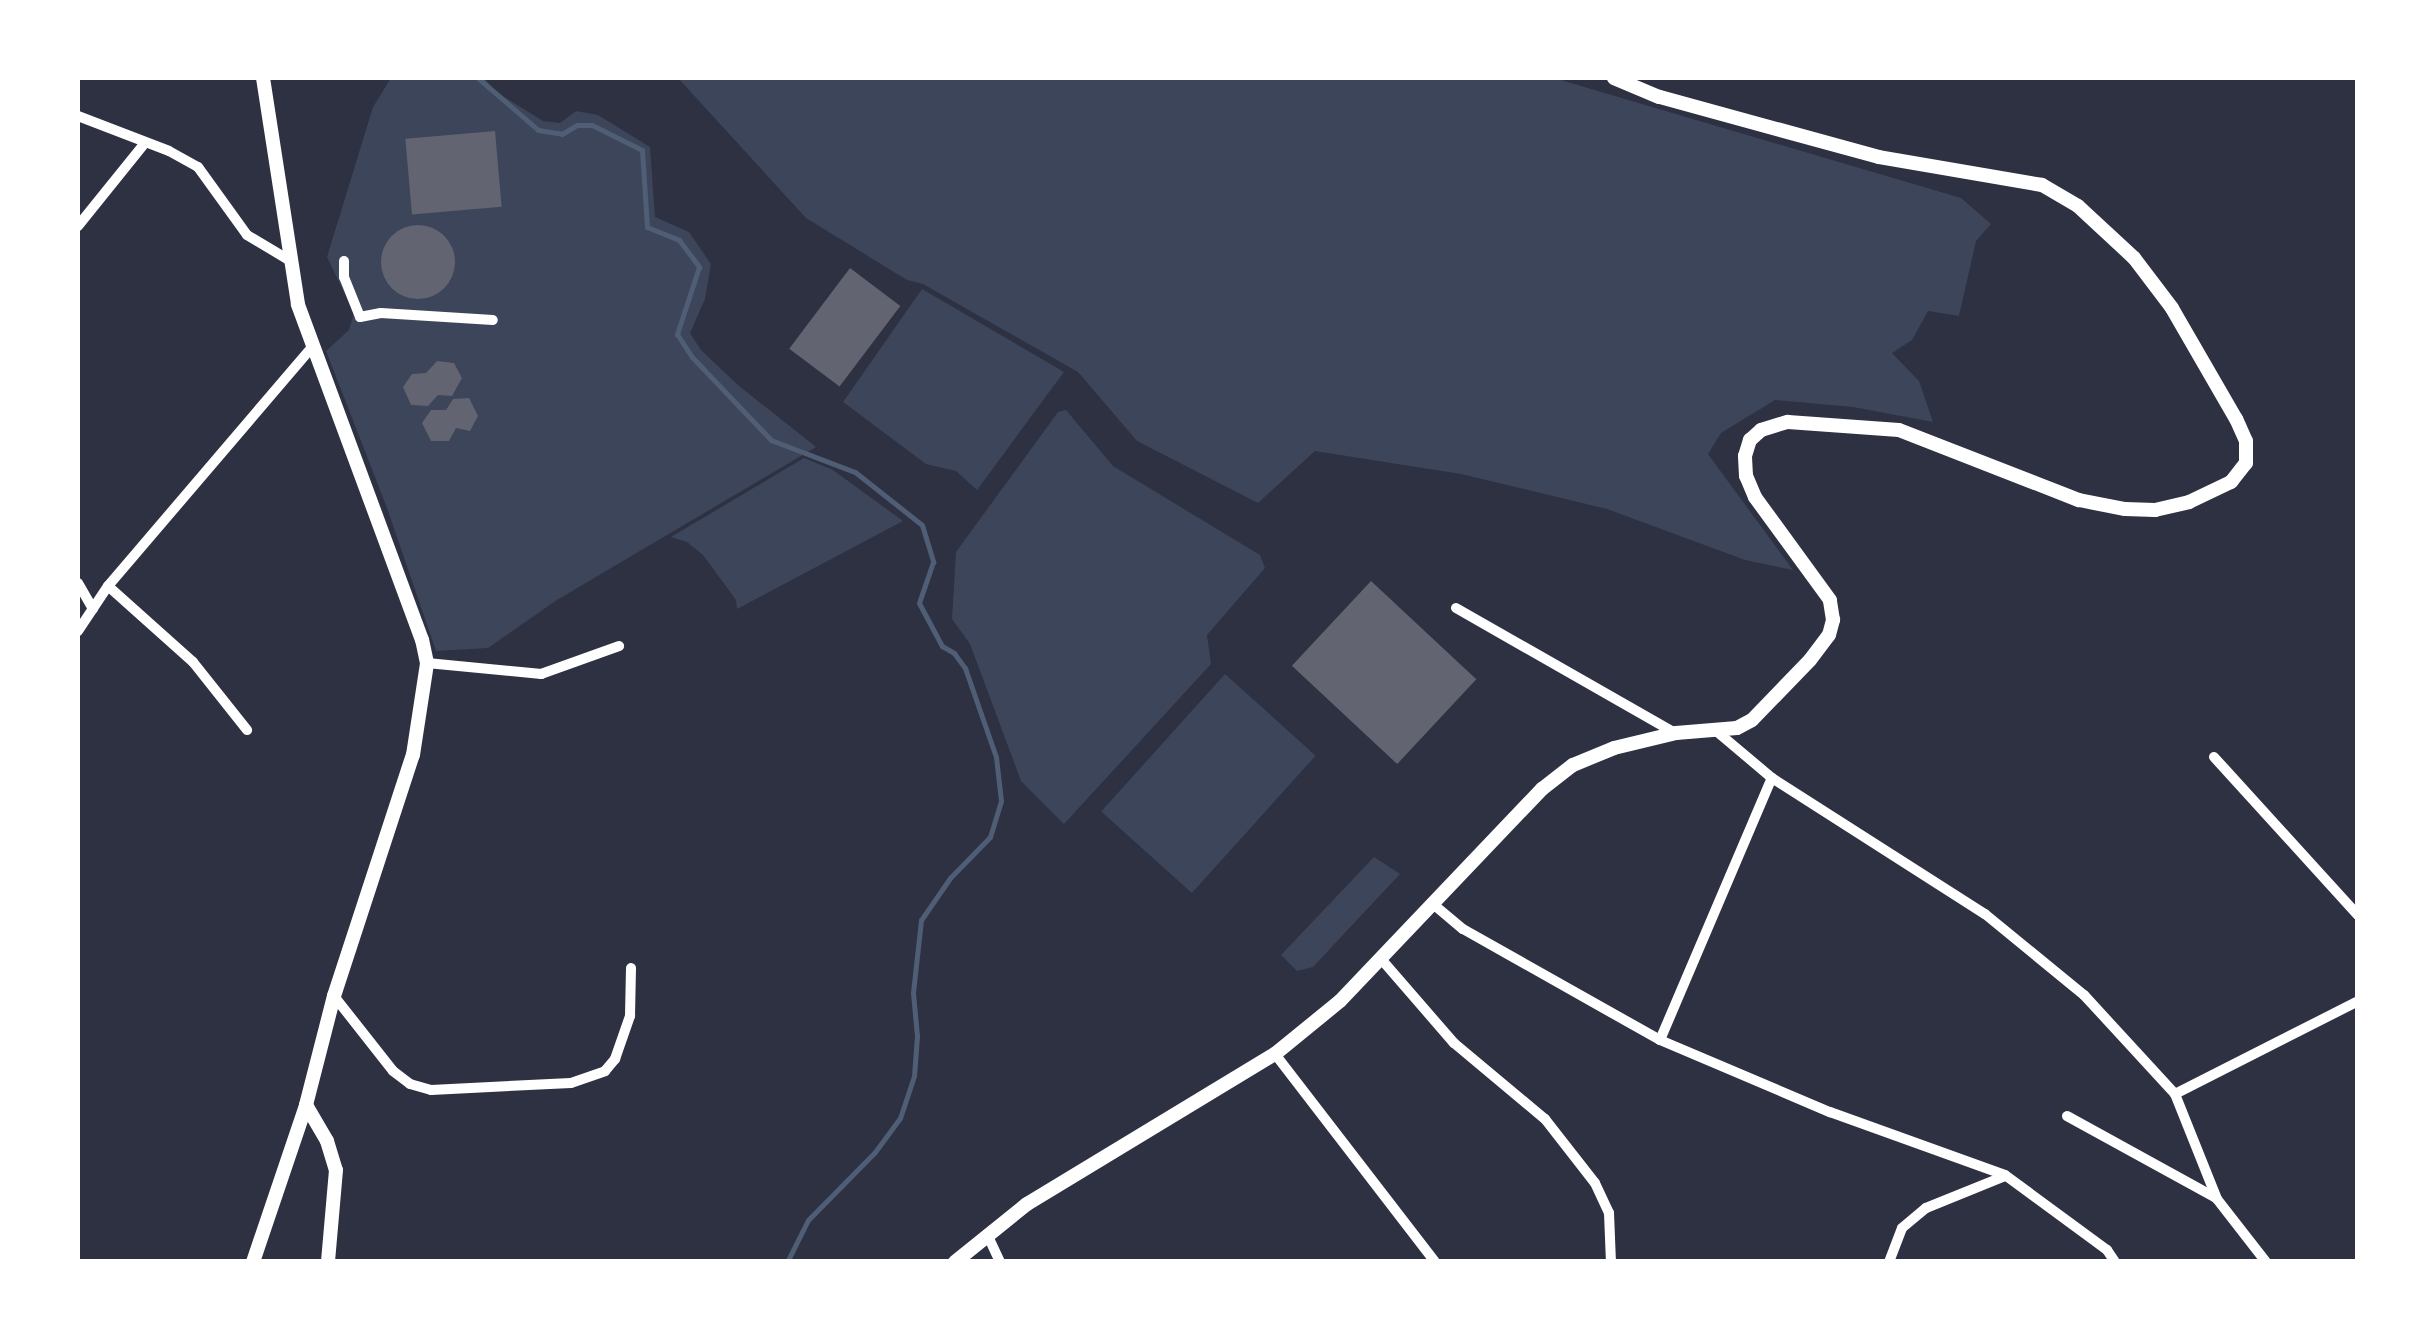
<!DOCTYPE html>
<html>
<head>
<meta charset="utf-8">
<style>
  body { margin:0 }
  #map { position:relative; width:2435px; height:1339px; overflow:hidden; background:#2d3142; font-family:"DejaVu Sans",sans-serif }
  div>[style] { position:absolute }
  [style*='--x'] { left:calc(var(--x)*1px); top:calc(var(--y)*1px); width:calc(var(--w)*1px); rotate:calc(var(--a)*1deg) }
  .green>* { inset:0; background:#3c4559; transform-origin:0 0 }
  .stream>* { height:5px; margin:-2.5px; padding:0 2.5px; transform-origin:2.5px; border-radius:2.5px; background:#4f5d75 }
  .building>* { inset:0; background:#626471; transform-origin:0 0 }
  .round { border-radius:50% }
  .minor>* { height:10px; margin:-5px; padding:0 5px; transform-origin:5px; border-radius:5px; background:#fff }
  .secondary>* { height:14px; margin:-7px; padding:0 7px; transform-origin:7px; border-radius:7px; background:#fff }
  span { translate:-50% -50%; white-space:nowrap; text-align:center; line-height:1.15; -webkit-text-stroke:9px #fff; paint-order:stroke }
  .frame { position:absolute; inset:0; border:80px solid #fff; pointer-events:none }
</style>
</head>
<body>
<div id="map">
  <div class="green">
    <div style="clip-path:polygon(391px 78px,484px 78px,495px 91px,543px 121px,560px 123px,576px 111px,598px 115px,650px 147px,655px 217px,689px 232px,711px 264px,705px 299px,690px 333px,701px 350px,738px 385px,816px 447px,557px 600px,488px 648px,436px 651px,387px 508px,326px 351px,349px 330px,354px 313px,327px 257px,373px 107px)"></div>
    <div style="clip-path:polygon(678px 78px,1554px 78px,1961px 198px,1991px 224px,1976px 241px,1959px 316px,1928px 311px,1912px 340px,1892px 353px,1919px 381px,1933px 422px,1853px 407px,1775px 400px,1721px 433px,1708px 454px,1793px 570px,1745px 560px,1607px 509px,1461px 474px,1315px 451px,1258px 503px,1137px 441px,1078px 372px,923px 284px,907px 280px,806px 218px)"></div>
    <div style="clip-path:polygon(922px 289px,1064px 372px,977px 490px,956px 471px,926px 464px,843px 402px)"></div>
    <div style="clip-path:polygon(1066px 410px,1113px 466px,1260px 555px,1265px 568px,1207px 635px,1211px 664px,1064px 824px,1021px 781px,970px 644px,952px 619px,956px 552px,1058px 412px)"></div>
    <div style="clip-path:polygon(804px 458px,833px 470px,903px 521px,737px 609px,736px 600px,703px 555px,687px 542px,671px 537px)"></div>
    <div style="left:1225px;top:674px;width:122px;height:185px;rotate:42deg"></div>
    <div style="clip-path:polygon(1374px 857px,1400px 874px,1313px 967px,1297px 971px,1281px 955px)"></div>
  </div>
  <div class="stream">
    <div style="--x:478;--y:78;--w:79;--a:40.9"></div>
    <div style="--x:538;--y:130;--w:24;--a:9"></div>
    <div style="--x:562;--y:134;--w:17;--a:-31"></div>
    <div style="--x:577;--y:125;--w:15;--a:0"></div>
    <div style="--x:592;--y:125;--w:56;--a:26.6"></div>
    <div style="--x:642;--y:150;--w:77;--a:86.3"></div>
    <div style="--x:647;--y:227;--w:35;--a:22"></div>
    <div style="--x:679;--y:240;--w:34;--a:53"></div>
    <div style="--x:699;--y:267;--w:71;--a:108.2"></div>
    <div style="--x:677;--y:334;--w:27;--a:57"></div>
    <div style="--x:692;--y:357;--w:115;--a:46.4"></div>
    <div style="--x:771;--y:440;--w:90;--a:20.9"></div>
    <div style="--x:855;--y:472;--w:85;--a:38.3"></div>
    <div style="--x:922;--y:525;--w:39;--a:73"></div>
    <div style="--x:933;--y:562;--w:43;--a:108.9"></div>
    <div style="--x:919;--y:603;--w:49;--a:61.9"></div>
    <div style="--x:942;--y:646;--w:14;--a:30"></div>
    <div style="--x:954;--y:653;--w:19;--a:54"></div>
    <div style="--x:965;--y:668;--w:94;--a:70.8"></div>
    <div style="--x:996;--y:757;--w:44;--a:83.5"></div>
    <div style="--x:1001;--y:801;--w:38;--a:107"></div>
    <div style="--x:990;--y:837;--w:57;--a:134.3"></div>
    <div style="--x:950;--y:878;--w:51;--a:124.6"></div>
    <div style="--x:921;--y:920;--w:73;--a:96.3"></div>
    <div style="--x:913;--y:993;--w:43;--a:84.7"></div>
    <div style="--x:917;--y:1036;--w:40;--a:94.3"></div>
    <div style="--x:914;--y:1076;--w:44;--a:108.4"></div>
    <div style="--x:900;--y:1118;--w:42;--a:126.3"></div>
    <div style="--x:875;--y:1152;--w:95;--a:134.6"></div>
    <div style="--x:808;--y:1220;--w:47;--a:116.6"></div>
  </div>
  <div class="building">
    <div style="left:495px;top:131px;width:76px;height:90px;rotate:85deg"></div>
    <div class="round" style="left:381px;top:225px;width:74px;height:74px"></div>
    <div style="left:850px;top:268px;width:63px;height:101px;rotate:37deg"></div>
    <div style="clip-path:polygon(437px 361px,454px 363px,462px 378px,452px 396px,438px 395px,428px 406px,411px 405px,403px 387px,412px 374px,426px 373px)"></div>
    <div style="clip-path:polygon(469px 398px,478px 416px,470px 431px,456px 428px,449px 441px,431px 441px,422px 423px,431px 410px,446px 410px,453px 399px)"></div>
    <div style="left:1371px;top:581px;width:144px;height:116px;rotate:43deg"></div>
  </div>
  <div class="minor">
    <div style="--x:78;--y:116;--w:97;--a:21"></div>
    <div style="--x:169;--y:151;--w:33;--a:29"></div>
    <div style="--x:198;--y:167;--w:84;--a:54.2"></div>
    <div style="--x:247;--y:235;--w:49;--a:30.8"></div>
    <div style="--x:78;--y:226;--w:107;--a:-51.1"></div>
    <div style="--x:344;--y:261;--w:16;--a:90"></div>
    <div style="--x:344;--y:277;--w:43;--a:68.2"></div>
    <div style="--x:360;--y:317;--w:21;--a:-11"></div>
    <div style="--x:381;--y:313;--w:112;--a:3.6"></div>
    <div style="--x:78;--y:583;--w:30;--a:60"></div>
    <div style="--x:108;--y:586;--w:114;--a:41.8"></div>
    <div style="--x:193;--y:662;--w:87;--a:51.5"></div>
    <div style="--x:1456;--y:608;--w:252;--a:29.7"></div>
    <div style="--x:78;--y:631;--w:54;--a:-56.3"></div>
    <div style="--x:108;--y:586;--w:314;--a:-49.5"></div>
    <div style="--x:427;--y:663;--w:115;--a:5.5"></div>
    <div style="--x:541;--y:674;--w:83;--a:-19.7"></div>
    <div style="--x:1715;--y:730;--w:75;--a:40.1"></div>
    <div style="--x:1772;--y:778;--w:253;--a:32.6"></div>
    <div style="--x:1985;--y:914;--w:128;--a:39.3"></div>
    <div style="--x:2084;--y:995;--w:134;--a:47.4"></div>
    <div style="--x:2175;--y:1094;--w:113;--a:68.2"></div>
    <div style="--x:2217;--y:1199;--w:80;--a:52.1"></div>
    <div style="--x:2214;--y:757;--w:214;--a:47.7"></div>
    <div style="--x:1433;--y:904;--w:39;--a:40"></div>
    <div style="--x:1463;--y:929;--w:226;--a:29.4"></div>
    <div style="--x:1660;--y:1040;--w:185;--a:23"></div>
    <div style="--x:1830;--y:1112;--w:186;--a:19.8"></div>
    <div style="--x:2005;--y:1175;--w:127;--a:36.3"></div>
    <div style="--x:2107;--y:1250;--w:14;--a:56"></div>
    <div style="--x:1382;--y:960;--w:110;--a:49.1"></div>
    <div style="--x:1454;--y:1043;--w:119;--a:39.9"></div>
    <div style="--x:1545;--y:1119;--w:81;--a:52"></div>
    <div style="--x:1595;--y:1183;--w:33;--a:65"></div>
    <div style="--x:1609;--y:1213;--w:49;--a:87.7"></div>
    <div style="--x:334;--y:996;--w:95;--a:51.8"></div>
    <div style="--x:393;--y:1071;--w:21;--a:37"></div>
    <div style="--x:410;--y:1084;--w:22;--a:16"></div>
    <div style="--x:431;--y:1090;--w:140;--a:-2.9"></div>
    <div style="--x:571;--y:1083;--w:36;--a:-19"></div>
    <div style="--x:605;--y:1071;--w:16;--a:-50"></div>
    <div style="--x:615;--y:1059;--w:46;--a:-70.8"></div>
    <div style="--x:630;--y:1016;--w:48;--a:-88.8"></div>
    <div style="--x:1660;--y:1040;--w:285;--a:-66.9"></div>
    <div style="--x:1275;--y:1054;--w:262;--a:52.4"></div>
    <div style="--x:2175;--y:1094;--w:205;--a:-26.9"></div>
    <div style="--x:2067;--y:1116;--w:170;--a:28.8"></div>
    <div style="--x:987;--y:1234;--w:31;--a:65"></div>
    <div style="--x:1889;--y:1262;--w:36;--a:-69"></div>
    <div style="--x:1902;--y:1228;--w:31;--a:-40"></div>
    <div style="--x:1926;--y:1208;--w:85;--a:-22.1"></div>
  </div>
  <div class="secondary">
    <div style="--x:306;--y:1105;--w:42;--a:59.7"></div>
    <div style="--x:327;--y:1141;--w:30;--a:73"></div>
    <div style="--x:336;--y:1170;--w:92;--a:95"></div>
    <div style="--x:253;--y:1262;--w:166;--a:-71.3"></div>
    <div style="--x:306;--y:1105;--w:113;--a:-75.6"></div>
    <div style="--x:334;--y:996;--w:254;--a:-71.9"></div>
    <div style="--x:413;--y:755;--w:93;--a:-81.3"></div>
    <div style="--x:427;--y:663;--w:24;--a:-102"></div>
    <div style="--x:422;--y:640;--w:358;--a:-110.3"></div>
    <div style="--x:298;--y:304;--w:229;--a:-98.8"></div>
    <div style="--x:955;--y:1262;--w:92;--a:-38.9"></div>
    <div style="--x:1027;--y:1204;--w:290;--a:-31.2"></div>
    <div style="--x:1275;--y:1054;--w:84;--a:-39.2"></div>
    <div style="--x:1340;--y:1001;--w:293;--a:-46.4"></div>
    <div style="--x:1542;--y:789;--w:39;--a:-38"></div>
    <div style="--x:1573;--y:765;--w:44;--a:-22.5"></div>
    <div style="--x:1614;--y:748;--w:64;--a:-13.6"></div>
    <div style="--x:1676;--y:733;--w:61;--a:-4.7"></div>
    <div style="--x:1737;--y:728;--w:17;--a:-28"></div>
    <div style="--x:1752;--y:720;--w:83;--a:-46"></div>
    <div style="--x:1810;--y:660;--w:31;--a:-53"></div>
    <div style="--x:1829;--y:635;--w:16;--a:-75"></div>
    <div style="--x:1833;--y:620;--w:20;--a:-99"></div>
    <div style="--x:1830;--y:600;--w:127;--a:-126.1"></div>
    <div style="--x:1755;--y:497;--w:23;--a:-113"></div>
    <div style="--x:1746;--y:476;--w:20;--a:-93"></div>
    <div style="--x:1745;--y:456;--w:17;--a:-73"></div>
    <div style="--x:1750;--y:440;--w:15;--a:-42"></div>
    <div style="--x:1761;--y:430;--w:28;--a:-17"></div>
    <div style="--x:1788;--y:422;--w:111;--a:4.1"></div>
    <div style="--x:1899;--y:430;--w:193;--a:21.3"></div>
    <div style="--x:2079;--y:500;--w:47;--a:11.1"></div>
    <div style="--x:2125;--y:509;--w:30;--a:2"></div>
    <div style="--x:2155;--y:510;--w:35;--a:-13"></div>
    <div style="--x:2189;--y:502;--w:47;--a:-25.5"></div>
    <div style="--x:2231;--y:482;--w:24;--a:-52"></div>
    <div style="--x:2246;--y:463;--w:22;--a:-90"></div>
    <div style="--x:2246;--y:441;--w:24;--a:-114"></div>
    <div style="--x:2236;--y:419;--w:128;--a:-120"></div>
    <div style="--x:2172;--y:308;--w:63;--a:-127.2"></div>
    <div style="--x:2134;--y:258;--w:76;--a:-137.1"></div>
    <div style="--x:2078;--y:206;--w:42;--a:-149.7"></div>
    <div style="--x:2042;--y:185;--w:165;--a:-170.3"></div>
    <div style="--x:1879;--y:157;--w:228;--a:-164.7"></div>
    <div style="--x:1659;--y:97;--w:49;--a:-157.1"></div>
  </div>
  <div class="frame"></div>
</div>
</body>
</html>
